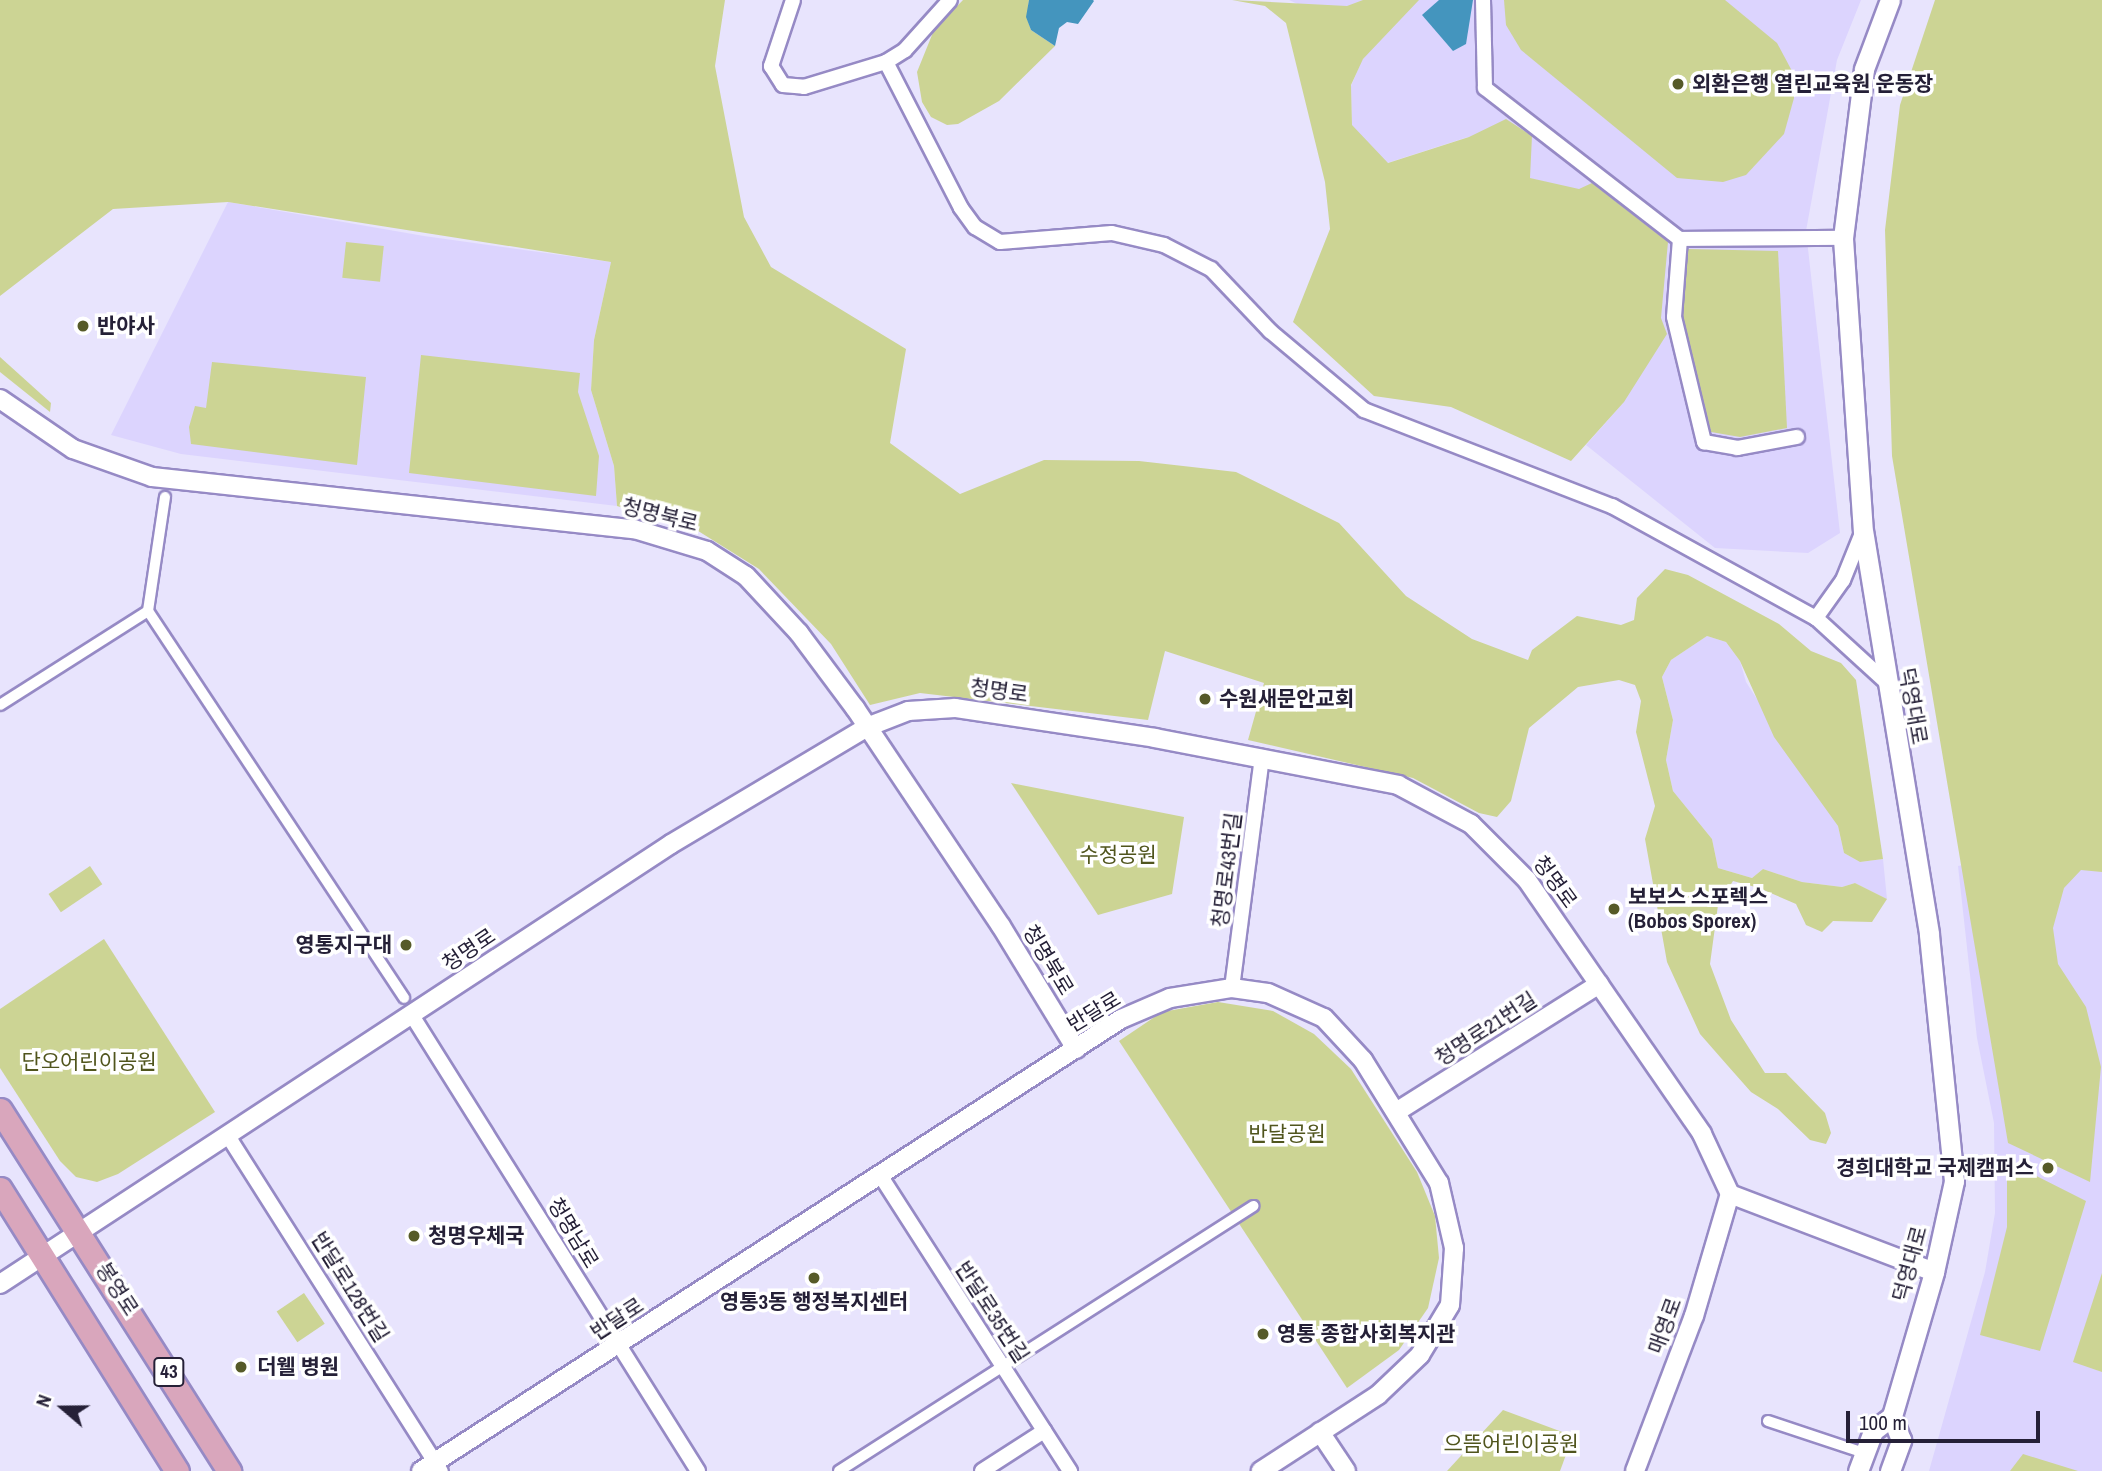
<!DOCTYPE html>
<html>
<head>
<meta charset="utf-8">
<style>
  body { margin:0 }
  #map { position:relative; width:2102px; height:1471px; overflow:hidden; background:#e8e4fd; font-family:"Archivo Narrow","Noto Sans KR",sans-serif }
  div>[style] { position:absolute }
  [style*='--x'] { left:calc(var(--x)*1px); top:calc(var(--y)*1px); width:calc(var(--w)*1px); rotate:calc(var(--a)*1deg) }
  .built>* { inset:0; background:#dcd4fe }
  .green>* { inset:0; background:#ccd494; transform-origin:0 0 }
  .water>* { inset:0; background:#4495be }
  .roads { filter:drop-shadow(2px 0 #968ac5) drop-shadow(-2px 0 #968ac5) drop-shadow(0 2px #968ac5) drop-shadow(0 -2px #968ac5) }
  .pedestrian>* { height:10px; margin:-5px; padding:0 5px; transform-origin:5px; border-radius:5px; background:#fff }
  .minor>* { height:14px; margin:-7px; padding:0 7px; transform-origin:7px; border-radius:7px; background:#fff }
  .tertiary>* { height:18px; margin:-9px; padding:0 9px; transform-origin:9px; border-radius:9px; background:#fff }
  .secondary>* { height:19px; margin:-9.5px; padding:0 9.5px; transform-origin:9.5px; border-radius:9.5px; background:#fff }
  .primary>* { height:23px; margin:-11.5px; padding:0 11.5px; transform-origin:11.5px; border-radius:11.5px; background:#d9a6bc }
  .dots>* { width:19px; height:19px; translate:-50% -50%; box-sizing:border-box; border:4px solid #fff; border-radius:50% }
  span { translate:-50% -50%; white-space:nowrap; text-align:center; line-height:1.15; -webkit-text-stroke:7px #fff; paint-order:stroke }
  .shield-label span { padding:2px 5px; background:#fff; border:2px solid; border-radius:5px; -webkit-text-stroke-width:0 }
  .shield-label { font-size:19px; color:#252037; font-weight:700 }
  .poi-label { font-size:21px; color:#252037; font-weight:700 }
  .left { translate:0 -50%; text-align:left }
  .right { translate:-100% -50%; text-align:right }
  .street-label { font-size:21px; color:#252037 }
  .park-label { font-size:21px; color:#50551d }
  .north { position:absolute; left:28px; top:1373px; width:70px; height:70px; -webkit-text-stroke:5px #fff; paint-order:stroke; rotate:290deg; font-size:19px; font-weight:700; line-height:28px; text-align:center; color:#252037 }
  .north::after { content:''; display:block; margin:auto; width:24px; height:32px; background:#252037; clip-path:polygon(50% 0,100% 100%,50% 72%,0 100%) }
  .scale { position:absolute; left:1846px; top:1411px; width:194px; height:32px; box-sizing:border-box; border:4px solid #252037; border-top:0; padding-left:9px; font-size:21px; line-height:24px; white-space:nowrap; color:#252037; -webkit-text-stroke:5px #fff; paint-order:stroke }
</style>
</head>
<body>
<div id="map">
  <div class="built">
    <div style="clip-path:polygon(1289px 0,1861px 0,1837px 60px,1806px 231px,1840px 533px,1808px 553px,1715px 548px,1586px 445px,1623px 403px,1578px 190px,1529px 178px,1468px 137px,1387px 163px,1352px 126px,1351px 86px,1362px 60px,1378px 41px)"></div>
    <div style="clip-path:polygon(228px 202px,424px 236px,611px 262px,594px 340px,591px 390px,614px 466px,617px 506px,181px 454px,111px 435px)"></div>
    <div style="clip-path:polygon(1707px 636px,1726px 642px,1740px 661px,1746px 682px,1838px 826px,1844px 853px,1860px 862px,1883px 859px,1887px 899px,1855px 883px,1842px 887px,1802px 882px,1763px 869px,1752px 878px,1718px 868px,1712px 839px,1673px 791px,1666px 760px,1673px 720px,1662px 677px,1671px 660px)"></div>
    <div style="clip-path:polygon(2102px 838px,2102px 1471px,1929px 1471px,1985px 1272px,1995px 1213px,1994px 1123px,1977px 1038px,1958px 866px)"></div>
  </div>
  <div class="green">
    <div style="clip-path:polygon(0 0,725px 0,715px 66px,744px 217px,771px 267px,906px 349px,890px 443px,960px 494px,1044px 460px,1139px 461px,1236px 472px,1339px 523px,1406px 596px,1472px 639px,1528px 660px,1532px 650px,1577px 616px,1621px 625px,1634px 620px,1637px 598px,1665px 569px,1688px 575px,1779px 624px,1811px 651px,1841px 663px,1856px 680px,1883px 859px,1860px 862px,1844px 853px,1838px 826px,1774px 737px,1740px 661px,1726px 642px,1707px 636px,1671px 660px,1662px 677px,1673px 720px,1666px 760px,1673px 791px,1712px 839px,1718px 868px,1752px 878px,1763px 869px,1802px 882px,1842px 887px,1855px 883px,1887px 899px,1872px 922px,1833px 921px,1822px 932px,1806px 925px,1796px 904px,1759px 888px,1733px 881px,1718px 905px,1710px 964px,1731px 1020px,1765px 1073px,1786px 1073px,1825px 1113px,1831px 1133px,1826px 1144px,1810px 1140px,1778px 1109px,1751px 1092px,1728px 1066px,1700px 1034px,1667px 962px,1645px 839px,1655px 806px,1636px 732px,1641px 701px,1635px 685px,1619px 680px,1578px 687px,1529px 728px,1511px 801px,1497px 817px,1479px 813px,1413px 778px,1248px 740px,1264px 683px,1165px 651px,1148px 720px,920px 693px,870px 705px,831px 644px,759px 569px,695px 529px,617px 506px,614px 466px,591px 390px,594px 340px,611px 262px,228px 202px,113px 209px,0 296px)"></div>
    <div style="clip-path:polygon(963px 0,1029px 0,1027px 18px,1031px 30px,1055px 46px,999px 101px,958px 124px,947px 125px,931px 117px,922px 102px,917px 72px,934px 30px)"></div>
    <div style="clip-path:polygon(1232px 0,1347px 6px,1363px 0,1419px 0,1363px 59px,1351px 85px,1352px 125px,1388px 163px,1469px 137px,1506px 119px,1532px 136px,1530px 178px,1579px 189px,1592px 183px,1668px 242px,1661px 318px,1667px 334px,1624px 402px,1571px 461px,1451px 407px,1374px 396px,1293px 322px,1330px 229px,1325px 182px,1286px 23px,1265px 6px)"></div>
    <div style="clip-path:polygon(1504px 0,1725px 0,1777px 43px,1792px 71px,1794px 98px,1784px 134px,1746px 175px,1723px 182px,1677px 178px,1521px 50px,1506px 25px)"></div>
    <div style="clip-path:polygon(1935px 0,2102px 0,2102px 872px,2081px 870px,2064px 888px,2053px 928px,2058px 964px,2086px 1007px,2101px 1067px,2090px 1182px,2008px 1143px,1892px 456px,1885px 230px,1900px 105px)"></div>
    <div style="left:346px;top:242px;width:38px;height:36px;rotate:6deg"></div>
    <div style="clip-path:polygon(1688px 249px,1778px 251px,1787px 428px,1740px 437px,1711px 432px,1682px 314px)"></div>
    <div style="clip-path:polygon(421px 355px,580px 373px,578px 392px,599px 456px,596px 496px,409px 473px)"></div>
    <div style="clip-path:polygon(0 357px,51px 403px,50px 412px,0 372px)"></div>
    <div style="clip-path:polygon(212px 362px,366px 377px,357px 465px,191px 444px,189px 427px,195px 406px,206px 408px)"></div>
    <div style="clip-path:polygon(1011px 783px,1184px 817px,1172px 894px,1098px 915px)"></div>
    <div style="left:90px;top:866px;width:22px;height:50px;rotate:56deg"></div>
    <div style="clip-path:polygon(104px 939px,215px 1112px,118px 1174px,97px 1182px,76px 1177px,60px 1161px,0 1068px,0 1009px)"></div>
    <div style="clip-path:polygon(1218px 1002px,1273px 1011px,1314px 1034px,1351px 1069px,1417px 1172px,1435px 1216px,1439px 1258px,1428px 1308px,1399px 1350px,1347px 1388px,1119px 1041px,1162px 1012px)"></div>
    <div style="clip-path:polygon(2007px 1161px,2086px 1201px,2040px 1351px,1980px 1335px,2007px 1227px)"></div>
    <div style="clip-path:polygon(2102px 1273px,2102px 1372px,2073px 1362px)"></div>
    <div style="left:304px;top:1293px;width:37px;height:33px;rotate:56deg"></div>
    <div style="clip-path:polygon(1503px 1410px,1573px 1436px,1560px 1471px,1447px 1471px)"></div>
    <div style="clip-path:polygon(2023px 1454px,2078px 1471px,2010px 1471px)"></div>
  </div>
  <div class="water">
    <div style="clip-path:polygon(1029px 0,1093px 0,1094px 1px,1078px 24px,1067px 22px,1059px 28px,1055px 46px,1031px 30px,1026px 17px)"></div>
    <div style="clip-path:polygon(1439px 0,1473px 0,1466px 44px,1453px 51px,1422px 15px)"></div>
  </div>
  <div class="roads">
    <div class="pedestrian">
      <div style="--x:165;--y:497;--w:115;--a:98.5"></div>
      <div style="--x:148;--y:611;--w:464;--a:56.5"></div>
      <div style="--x:0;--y:705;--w:175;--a:-32.4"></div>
      <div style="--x:1768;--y:1421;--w:101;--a:18.4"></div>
      <div style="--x:839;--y:1471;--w:492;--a:-32.6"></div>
    </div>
    <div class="minor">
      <div style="--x:793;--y:0;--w:70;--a:108.4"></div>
      <div style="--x:771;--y:66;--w:22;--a:58"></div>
      <div style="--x:783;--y:85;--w:21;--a:5"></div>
      <div style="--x:804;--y:87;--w:86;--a:-17"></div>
      <div style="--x:886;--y:62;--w:22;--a:-32"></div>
      <div style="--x:905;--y:50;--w:67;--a:-48"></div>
      <div style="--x:1483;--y:0;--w:88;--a:88.7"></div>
      <div style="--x:1485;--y:88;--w:247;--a:37.8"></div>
      <div style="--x:1680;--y:239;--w:163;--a:-0.4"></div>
      <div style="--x:886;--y:62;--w:164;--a:62.8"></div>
      <div style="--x:961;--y:208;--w:24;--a:54"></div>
      <div style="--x:975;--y:227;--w:29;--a:31"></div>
      <div style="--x:1000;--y:242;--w:112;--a:-4.6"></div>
      <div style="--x:1112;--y:233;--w:53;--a:13"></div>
      <div style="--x:1164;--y:245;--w:53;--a:27.1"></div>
      <div style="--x:1211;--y:269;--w:86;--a:46.4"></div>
      <div style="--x:1270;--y:331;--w:123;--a:40"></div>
      <div style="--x:1364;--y:410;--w:266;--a:21.2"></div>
      <div style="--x:1612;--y:506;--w:233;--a:28.8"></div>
      <div style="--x:1680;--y:239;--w:78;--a:94.4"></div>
      <div style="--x:1674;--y:317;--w:129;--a:76.5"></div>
      <div style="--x:1704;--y:442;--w:34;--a:10"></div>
      <div style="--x:1737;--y:448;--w:61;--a:-10.4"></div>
      <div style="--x:1862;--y:533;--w:51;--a:112"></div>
      <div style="--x:1843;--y:580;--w:47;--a:125.4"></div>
      <div style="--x:1816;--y:618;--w:95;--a:42.4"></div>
      <div style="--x:1232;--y:988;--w:233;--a:-82.6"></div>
      <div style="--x:413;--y:1017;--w:536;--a:57.88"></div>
      <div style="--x:228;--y:1136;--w:397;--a:57.6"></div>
      <div style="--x:880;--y:1175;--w:352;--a:57.3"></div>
      <div style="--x:982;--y:1471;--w:74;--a:-32.8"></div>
    </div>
    <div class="tertiary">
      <div style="--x:0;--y:399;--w:88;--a:34.4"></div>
      <div style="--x:73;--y:449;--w:84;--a:19.5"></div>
      <div style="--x:152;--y:477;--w:485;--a:6.2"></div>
      <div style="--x:634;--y:529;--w:76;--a:16.8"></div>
      <div style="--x:707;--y:551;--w:46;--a:32.7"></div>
      <div style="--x:746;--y:576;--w:78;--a:47.1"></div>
      <div style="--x:799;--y:633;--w:94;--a:53.3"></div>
      <div style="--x:855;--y:708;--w:262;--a:56.2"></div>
      <div style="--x:1001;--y:926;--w:144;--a:58.6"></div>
      <div style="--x:1396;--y:1112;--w:240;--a:-32.2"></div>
      <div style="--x:0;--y:1284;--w:802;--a:-33.25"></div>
      <div style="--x:671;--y:844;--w:228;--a:-30.8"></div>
      <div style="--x:867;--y:727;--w:44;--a:-21.3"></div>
      <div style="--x:908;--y:711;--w:47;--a:-3.7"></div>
      <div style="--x:955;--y:708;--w:202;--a:8.5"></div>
      <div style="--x:1155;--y:738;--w:248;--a:10.9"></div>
      <div style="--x:1398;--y:785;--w:83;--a:28.1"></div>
      <div style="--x:1471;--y:824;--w:79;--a:45"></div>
      <div style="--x:1527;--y:880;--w:308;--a:55.4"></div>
      <div style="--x:1702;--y:1134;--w:66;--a:65"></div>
      <div style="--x:1730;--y:1194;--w:218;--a:20.9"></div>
      <div style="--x:1320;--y:1432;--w:47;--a:56.3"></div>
      <div style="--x:421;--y:1471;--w:833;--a:-32.85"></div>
      <div style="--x:1121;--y:1019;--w:53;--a:-23.2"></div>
      <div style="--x:1170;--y:998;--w:63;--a:-9.2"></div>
      <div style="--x:1232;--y:988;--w:36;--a:8"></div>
      <div style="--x:1268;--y:993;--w:61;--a:24.1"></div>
      <div style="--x:1324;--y:1018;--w:57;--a:47.1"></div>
      <div style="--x:1363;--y:1060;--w:145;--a:58.3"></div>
      <div style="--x:1439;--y:1183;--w:67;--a:77"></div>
      <div style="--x:1454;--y:1248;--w:57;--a:94"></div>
      <div style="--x:1450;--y:1305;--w:58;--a:121"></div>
      <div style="--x:1420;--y:1355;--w:58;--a:136.4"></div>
      <div style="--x:1378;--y:1395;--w:140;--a:147"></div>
      <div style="--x:1635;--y:1471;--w:166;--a:-69.2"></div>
      <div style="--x:1694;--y:1316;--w:127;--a:-73.6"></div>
    </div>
    <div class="secondary">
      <div style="--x:1858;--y:1471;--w:43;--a:-69.4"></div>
      <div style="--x:1873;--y:1431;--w:24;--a:-38"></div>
      <div style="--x:1892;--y:1416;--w:150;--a:-73.7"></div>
      <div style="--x:1934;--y:1272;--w:93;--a:-77.6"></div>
      <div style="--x:1954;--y:1181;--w:249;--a:-95.8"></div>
      <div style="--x:1929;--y:933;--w:406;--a:-99.3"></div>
      <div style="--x:1863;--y:532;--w:295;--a:-93.9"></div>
      <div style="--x:1843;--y:238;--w:170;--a:-82.9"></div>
      <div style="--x:1864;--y:69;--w:74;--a:-69.4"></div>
      <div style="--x:1890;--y:1471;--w:33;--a:-70"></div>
      <div style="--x:1901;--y:1440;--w:26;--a:-111"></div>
    </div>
    <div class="primary">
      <div style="--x:0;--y:1110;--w:428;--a:57.6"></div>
      <div style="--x:0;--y:1189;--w:333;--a:57.9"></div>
    </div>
  </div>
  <div class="dots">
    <div style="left:1678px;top:84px;background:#565a28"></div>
    <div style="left:83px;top:326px;background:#565a28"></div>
    <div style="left:1205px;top:699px;background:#565a28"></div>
    <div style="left:1614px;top:909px;background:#565a28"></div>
    <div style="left:406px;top:945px;background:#565a28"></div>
    <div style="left:2048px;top:1168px;background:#565a28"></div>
    <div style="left:414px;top:1236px;background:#565a28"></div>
    <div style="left:814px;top:1278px;background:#565a28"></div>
    <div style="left:1263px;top:1334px;background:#565a28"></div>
    <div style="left:241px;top:1367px;background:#565a28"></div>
  </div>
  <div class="shield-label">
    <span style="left:169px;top:1372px">43</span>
  </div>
  <div class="poi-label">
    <span class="left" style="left:1692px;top:84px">외환은행 열린교육원 운동장</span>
    <span class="left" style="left:97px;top:326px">반야사</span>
    <span class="left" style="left:1219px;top:699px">수원새문안교회</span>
    <span class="left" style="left:1628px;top:909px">보보스 스포렉스<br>(Bobos Sporex)</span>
    <span class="right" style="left:392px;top:945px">영통지구대</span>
    <span class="right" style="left:2034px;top:1168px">경희대학교 국제캠퍼스</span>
    <span class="left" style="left:428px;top:1236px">청명우체국</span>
    <span style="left:814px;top:1302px">영통3동 행정복지센터</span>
    <span class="left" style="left:1277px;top:1334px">영통 종합사회복지관</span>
    <span class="left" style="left:257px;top:1367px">더웰 병원</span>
  </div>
  <div class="street-label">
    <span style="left:660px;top:515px;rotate:14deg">청명북로</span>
    <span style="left:999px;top:691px;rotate:8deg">청명로</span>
    <span style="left:1913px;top:706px;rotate:80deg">덕영대로</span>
    <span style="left:1227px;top:870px;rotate:-83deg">청명로43번길</span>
    <span style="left:1555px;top:882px;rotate:54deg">청명로</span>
    <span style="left:469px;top:950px;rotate:-34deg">청명로</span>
    <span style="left:1048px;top:960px;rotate:59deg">청명북로</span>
    <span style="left:1094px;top:1012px;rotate:-31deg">반달로</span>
    <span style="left:1486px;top:1029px;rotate:-33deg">청명로21번길</span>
    <span style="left:573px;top:1233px;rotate:59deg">청명남로</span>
    <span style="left:1910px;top:1264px;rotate:-75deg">덕영대로</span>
    <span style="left:350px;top:1287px;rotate:58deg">반달로128번길</span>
    <span style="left:117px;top:1289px;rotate:57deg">봉영로</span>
    <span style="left:992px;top:1312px;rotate:57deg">반달로35번길</span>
    <span style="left:617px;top:1319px;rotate:-33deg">반달로</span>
    <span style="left:1665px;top:1326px;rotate:-70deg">매영로</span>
  </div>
  <div class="park-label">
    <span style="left:1118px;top:855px">수정공원</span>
    <span style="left:89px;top:1062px">단오어린이공원</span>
    <span style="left:1287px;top:1134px">반달공원</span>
    <span style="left:1511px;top:1444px">으뜸어린이공원</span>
  </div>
  <div class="north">N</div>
  <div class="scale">100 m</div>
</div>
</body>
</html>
